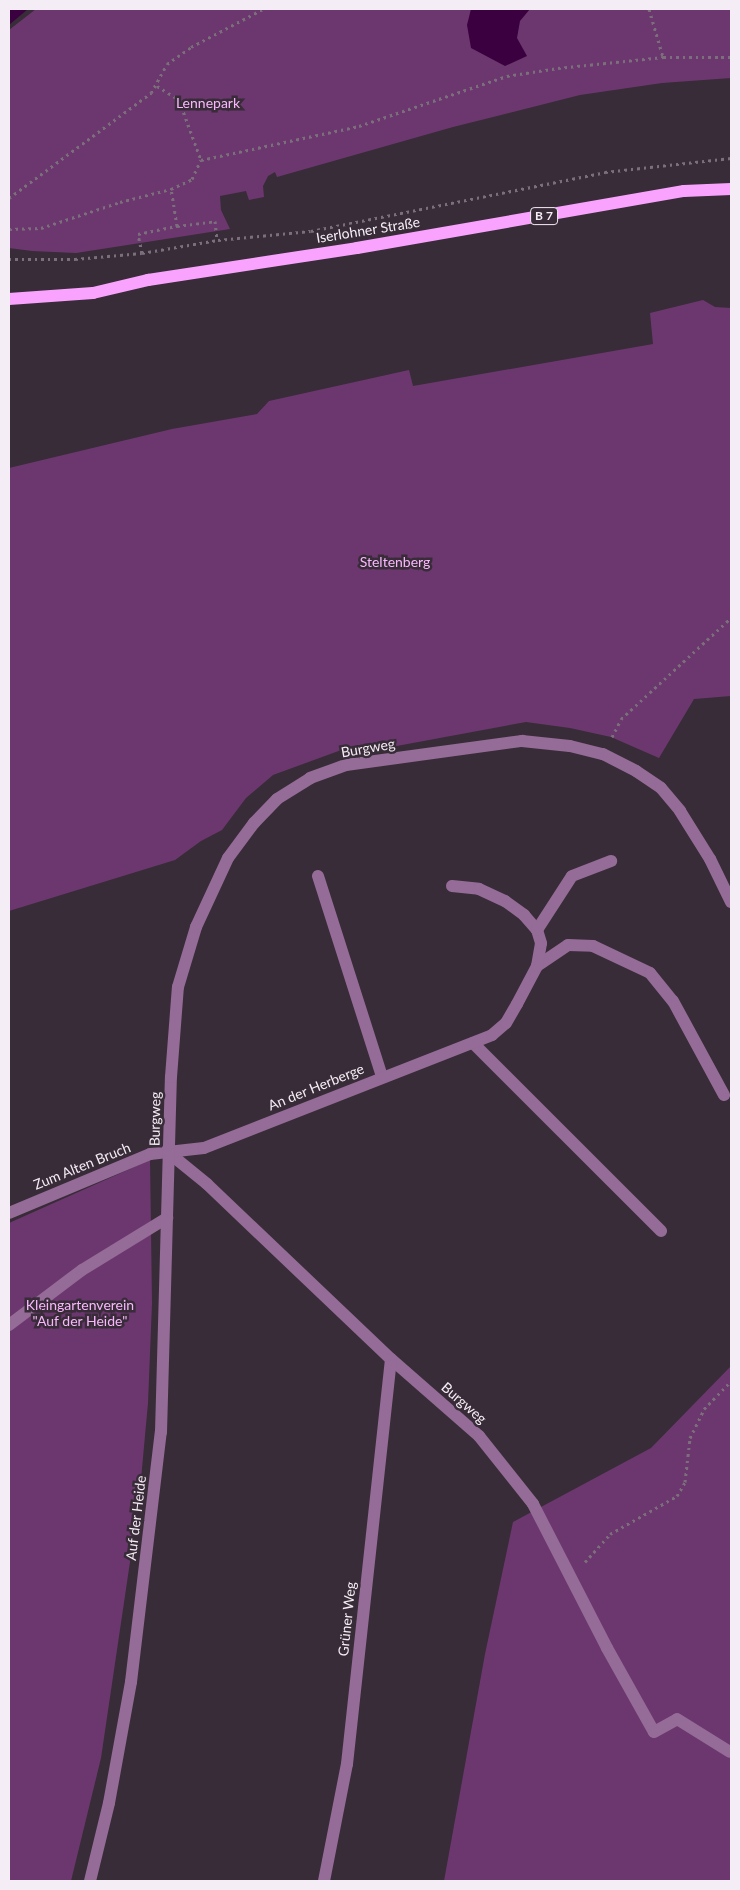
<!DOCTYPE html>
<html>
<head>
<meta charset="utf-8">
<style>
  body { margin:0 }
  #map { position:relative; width:740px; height:1890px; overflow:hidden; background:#382c38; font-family:Lato,sans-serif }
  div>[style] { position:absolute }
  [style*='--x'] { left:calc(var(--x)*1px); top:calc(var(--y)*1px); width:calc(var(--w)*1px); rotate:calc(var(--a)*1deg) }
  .green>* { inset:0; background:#6c376f }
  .water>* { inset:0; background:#3b0040 }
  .path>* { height:3px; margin-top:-1.5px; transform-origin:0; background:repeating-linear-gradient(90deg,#7a6f7a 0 2.5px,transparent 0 6.5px) }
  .minor>* { height:12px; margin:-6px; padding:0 6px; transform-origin:6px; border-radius:6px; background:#956b97 }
  .major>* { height:12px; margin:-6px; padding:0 6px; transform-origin:6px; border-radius:6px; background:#f9a3fe }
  span { translate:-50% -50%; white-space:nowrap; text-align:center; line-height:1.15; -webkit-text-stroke:5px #382c38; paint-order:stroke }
  .shield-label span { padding:1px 4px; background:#382c38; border:1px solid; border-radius:4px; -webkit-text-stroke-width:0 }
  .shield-label { font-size:12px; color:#f5edf5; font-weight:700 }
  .park-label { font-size:14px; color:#fab7fe }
  .street-label { font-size:14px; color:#f5edf5 }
  .frame { position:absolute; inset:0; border:10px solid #f5edf5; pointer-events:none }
</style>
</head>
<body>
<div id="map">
  <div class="green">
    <div style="clip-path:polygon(36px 9px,731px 9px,731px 78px,662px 83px,580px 95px,453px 127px,277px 177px,275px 172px,268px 176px,263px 186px,264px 197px,249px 200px,246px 191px,220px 196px,221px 210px,230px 229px,76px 253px,32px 251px,9px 248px,9px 30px)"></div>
    <div style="clip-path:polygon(703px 300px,715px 307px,731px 308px,731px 696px,694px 699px,659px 758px,611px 737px,570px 728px,526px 722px,348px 755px,344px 749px,273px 775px,246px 798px,222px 830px,201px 841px,175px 860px,9px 911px,9px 468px,172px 429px,257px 414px,269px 401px,409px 370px,413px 386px,653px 344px,650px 313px)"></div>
    <div style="clip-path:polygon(150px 1160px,152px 1303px,148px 1403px,139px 1501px,101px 1758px,71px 1881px,9px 1881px,9px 1223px)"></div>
    <div style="clip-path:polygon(731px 1366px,731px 1881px,444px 1881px,485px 1654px,513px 1522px,651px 1448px)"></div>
  </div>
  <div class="water">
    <div style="clip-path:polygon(9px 9px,28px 9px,9px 25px)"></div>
    <div style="clip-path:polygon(471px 9px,530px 9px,520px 21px,517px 38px,527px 56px,505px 66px,471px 48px,467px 25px)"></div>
  </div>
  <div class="path">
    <div style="--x:649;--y:9;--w:50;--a:73.7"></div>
    <div style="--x:157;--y:86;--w:26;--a:32"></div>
    <div style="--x:179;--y:100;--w:64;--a:69.9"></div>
    <div style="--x:9;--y:198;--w:177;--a:-36.5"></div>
    <div style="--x:151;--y:93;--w:33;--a:-61"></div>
    <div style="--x:167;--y:64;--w:29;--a:-35"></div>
    <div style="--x:191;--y:47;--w:81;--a:-27.8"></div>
    <div style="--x:177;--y:226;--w:38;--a:-7"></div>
    <div style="--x:215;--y:221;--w:18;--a:84"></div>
    <div style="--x:9;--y:229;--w:32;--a:-2"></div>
    <div style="--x:41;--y:228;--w:83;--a:-18.2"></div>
    <div style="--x:120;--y:202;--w:53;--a:-14.3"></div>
    <div style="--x:171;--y:189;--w:23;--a:-25"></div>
    <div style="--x:192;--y:179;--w:21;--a:-65"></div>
    <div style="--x:201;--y:160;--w:162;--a:-12.1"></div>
    <div style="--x:359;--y:126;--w:156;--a:-18.7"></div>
    <div style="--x:507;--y:76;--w:52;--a:-8.9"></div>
    <div style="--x:558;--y:68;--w:106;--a:-6"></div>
    <div style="--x:663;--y:57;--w:68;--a:0"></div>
    <div style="--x:142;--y:253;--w:19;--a:-102"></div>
    <div style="--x:138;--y:234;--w:40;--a:-12"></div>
    <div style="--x:177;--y:226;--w:37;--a:-99"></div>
    <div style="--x:9;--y:259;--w:66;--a:0"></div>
    <div style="--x:75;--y:259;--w:67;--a:-5.1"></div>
    <div style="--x:142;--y:253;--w:77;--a:-9.7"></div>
    <div style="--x:218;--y:240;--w:93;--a:-5.5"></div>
    <div style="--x:311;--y:231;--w:300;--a:-11.3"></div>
    <div style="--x:605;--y:172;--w:127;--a:-6.3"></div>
    <div style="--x:612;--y:737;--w:20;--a:-63"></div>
    <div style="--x:621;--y:719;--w:149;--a:-42.6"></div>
    <div style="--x:585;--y:1562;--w:38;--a:-48"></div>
    <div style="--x:610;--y:1534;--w:77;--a:-29.6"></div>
    <div style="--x:677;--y:1496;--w:16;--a:-60"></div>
    <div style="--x:685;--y:1482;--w:44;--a:-83.5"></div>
    <div style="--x:690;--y:1438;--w:32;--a:-64"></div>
    <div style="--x:704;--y:1409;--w:39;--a:-46"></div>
  </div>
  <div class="minor">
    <div style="--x:318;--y:876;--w:211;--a:72.3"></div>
    <div style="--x:452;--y:886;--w:27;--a:6"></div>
    <div style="--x:479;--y:889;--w:29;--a:25"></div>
    <div style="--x:505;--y:901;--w:24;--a:36"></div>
    <div style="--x:524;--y:915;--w:20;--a:49"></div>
    <div style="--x:537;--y:966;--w:37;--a:-34"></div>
    <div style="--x:568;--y:945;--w:25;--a:2"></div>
    <div style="--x:593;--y:946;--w:63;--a:25.3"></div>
    <div style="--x:650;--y:973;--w:36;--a:51"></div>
    <div style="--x:673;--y:1001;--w:107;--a:61.5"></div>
    <div style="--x:473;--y:1043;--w:266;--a:45"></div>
    <div style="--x:169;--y:1153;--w:49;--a:39.2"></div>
    <div style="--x:207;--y:1184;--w:254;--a:43.6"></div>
    <div style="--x:391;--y:1359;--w:117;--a:41.2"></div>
    <div style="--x:479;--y:1436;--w:87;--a:51.5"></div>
    <div style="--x:533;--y:1504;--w:162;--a:62.8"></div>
    <div style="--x:607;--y:1648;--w:96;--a:60.8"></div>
    <div style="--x:654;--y:1732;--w:26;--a:-29"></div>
    <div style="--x:677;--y:1719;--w:62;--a:31.9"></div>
    <div style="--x:9;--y:1213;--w:153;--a:-22.7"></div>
    <div style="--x:150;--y:1154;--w:54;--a:-6.3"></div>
    <div style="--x:204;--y:1148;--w:309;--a:-21.4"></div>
    <div style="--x:492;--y:1035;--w:18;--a:-41"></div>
    <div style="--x:506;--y:1023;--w:22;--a:-60"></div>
    <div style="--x:517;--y:1004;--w:43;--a:-62.2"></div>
    <div style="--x:537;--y:966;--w:23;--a:-80"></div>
    <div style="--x:541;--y:943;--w:14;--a:-107"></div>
    <div style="--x:537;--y:930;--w:64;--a:-57.1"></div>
    <div style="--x:572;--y:876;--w:42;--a:-21"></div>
    <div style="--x:9;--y:1325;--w:91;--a:-37"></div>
    <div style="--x:82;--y:1270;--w:100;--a:-31.5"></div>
    <div style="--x:90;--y:1881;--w:80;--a:-76.3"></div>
    <div style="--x:109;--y:1803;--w:123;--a:-79.7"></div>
    <div style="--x:131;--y:1682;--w:252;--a:-83.2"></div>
    <div style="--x:161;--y:1432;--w:355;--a:-88.4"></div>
    <div style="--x:171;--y:1077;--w:90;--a:-85.6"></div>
    <div style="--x:178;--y:987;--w:63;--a:-73.3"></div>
    <div style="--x:196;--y:927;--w:76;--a:-65.1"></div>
    <div style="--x:228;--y:858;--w:44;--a:-53.4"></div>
    <div style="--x:254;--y:823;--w:33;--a:-46"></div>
    <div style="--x:277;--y:799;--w:39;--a:-32"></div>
    <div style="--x:310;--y:778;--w:38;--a:-20"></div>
    <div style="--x:346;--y:765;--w:178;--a:-7.8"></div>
    <div style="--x:522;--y:741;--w:48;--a:5.9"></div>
    <div style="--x:570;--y:746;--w:34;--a:14"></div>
    <div style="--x:603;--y:754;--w:37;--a:27"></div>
    <div style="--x:636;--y:771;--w:30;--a:34"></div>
    <div style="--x:661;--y:788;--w:30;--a:50"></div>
    <div style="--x:680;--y:811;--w:57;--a:58"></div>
    <div style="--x:710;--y:859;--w:48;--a:64"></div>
    <div style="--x:324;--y:1881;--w:119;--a:-78.9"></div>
    <div style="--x:347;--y:1764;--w:407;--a:-83.8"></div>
  </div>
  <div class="major">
    <div style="--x:9;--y:299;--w:84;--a:-4.1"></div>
    <div style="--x:93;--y:293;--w:57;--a:-13.3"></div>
    <div style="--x:148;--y:280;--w:211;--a:-8.7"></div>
    <div style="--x:357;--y:248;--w:332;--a:-9.9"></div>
    <div style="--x:684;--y:191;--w:47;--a:-2.4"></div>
  </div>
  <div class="shield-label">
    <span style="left:544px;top:216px">B 7</span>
  </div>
  <div class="park-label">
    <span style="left:208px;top:103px">Lennepark</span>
    <span style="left:395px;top:562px">Steltenberg</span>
    <span style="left:80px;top:1313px">Kleingartenverein<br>"Auf der Heide"</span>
  </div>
  <div class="street-label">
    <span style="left:368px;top:230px;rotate:-9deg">Iserlohner Straße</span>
    <span style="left:368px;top:748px;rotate:-10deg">Burgweg</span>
    <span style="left:316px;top:1087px;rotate:-22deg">An der Herberge</span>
    <span style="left:155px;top:1119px;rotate:-89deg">Burgweg</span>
    <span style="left:82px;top:1166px;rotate:-22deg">Zum Alten Bruch</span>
    <span style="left:464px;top:1403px;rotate:41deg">Burgweg</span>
    <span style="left:136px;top:1518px;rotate:-83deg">Auf der Heide</span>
    <span style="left:347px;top:1619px;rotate:-84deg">Grüner Weg</span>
  </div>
  <div class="frame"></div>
</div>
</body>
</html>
